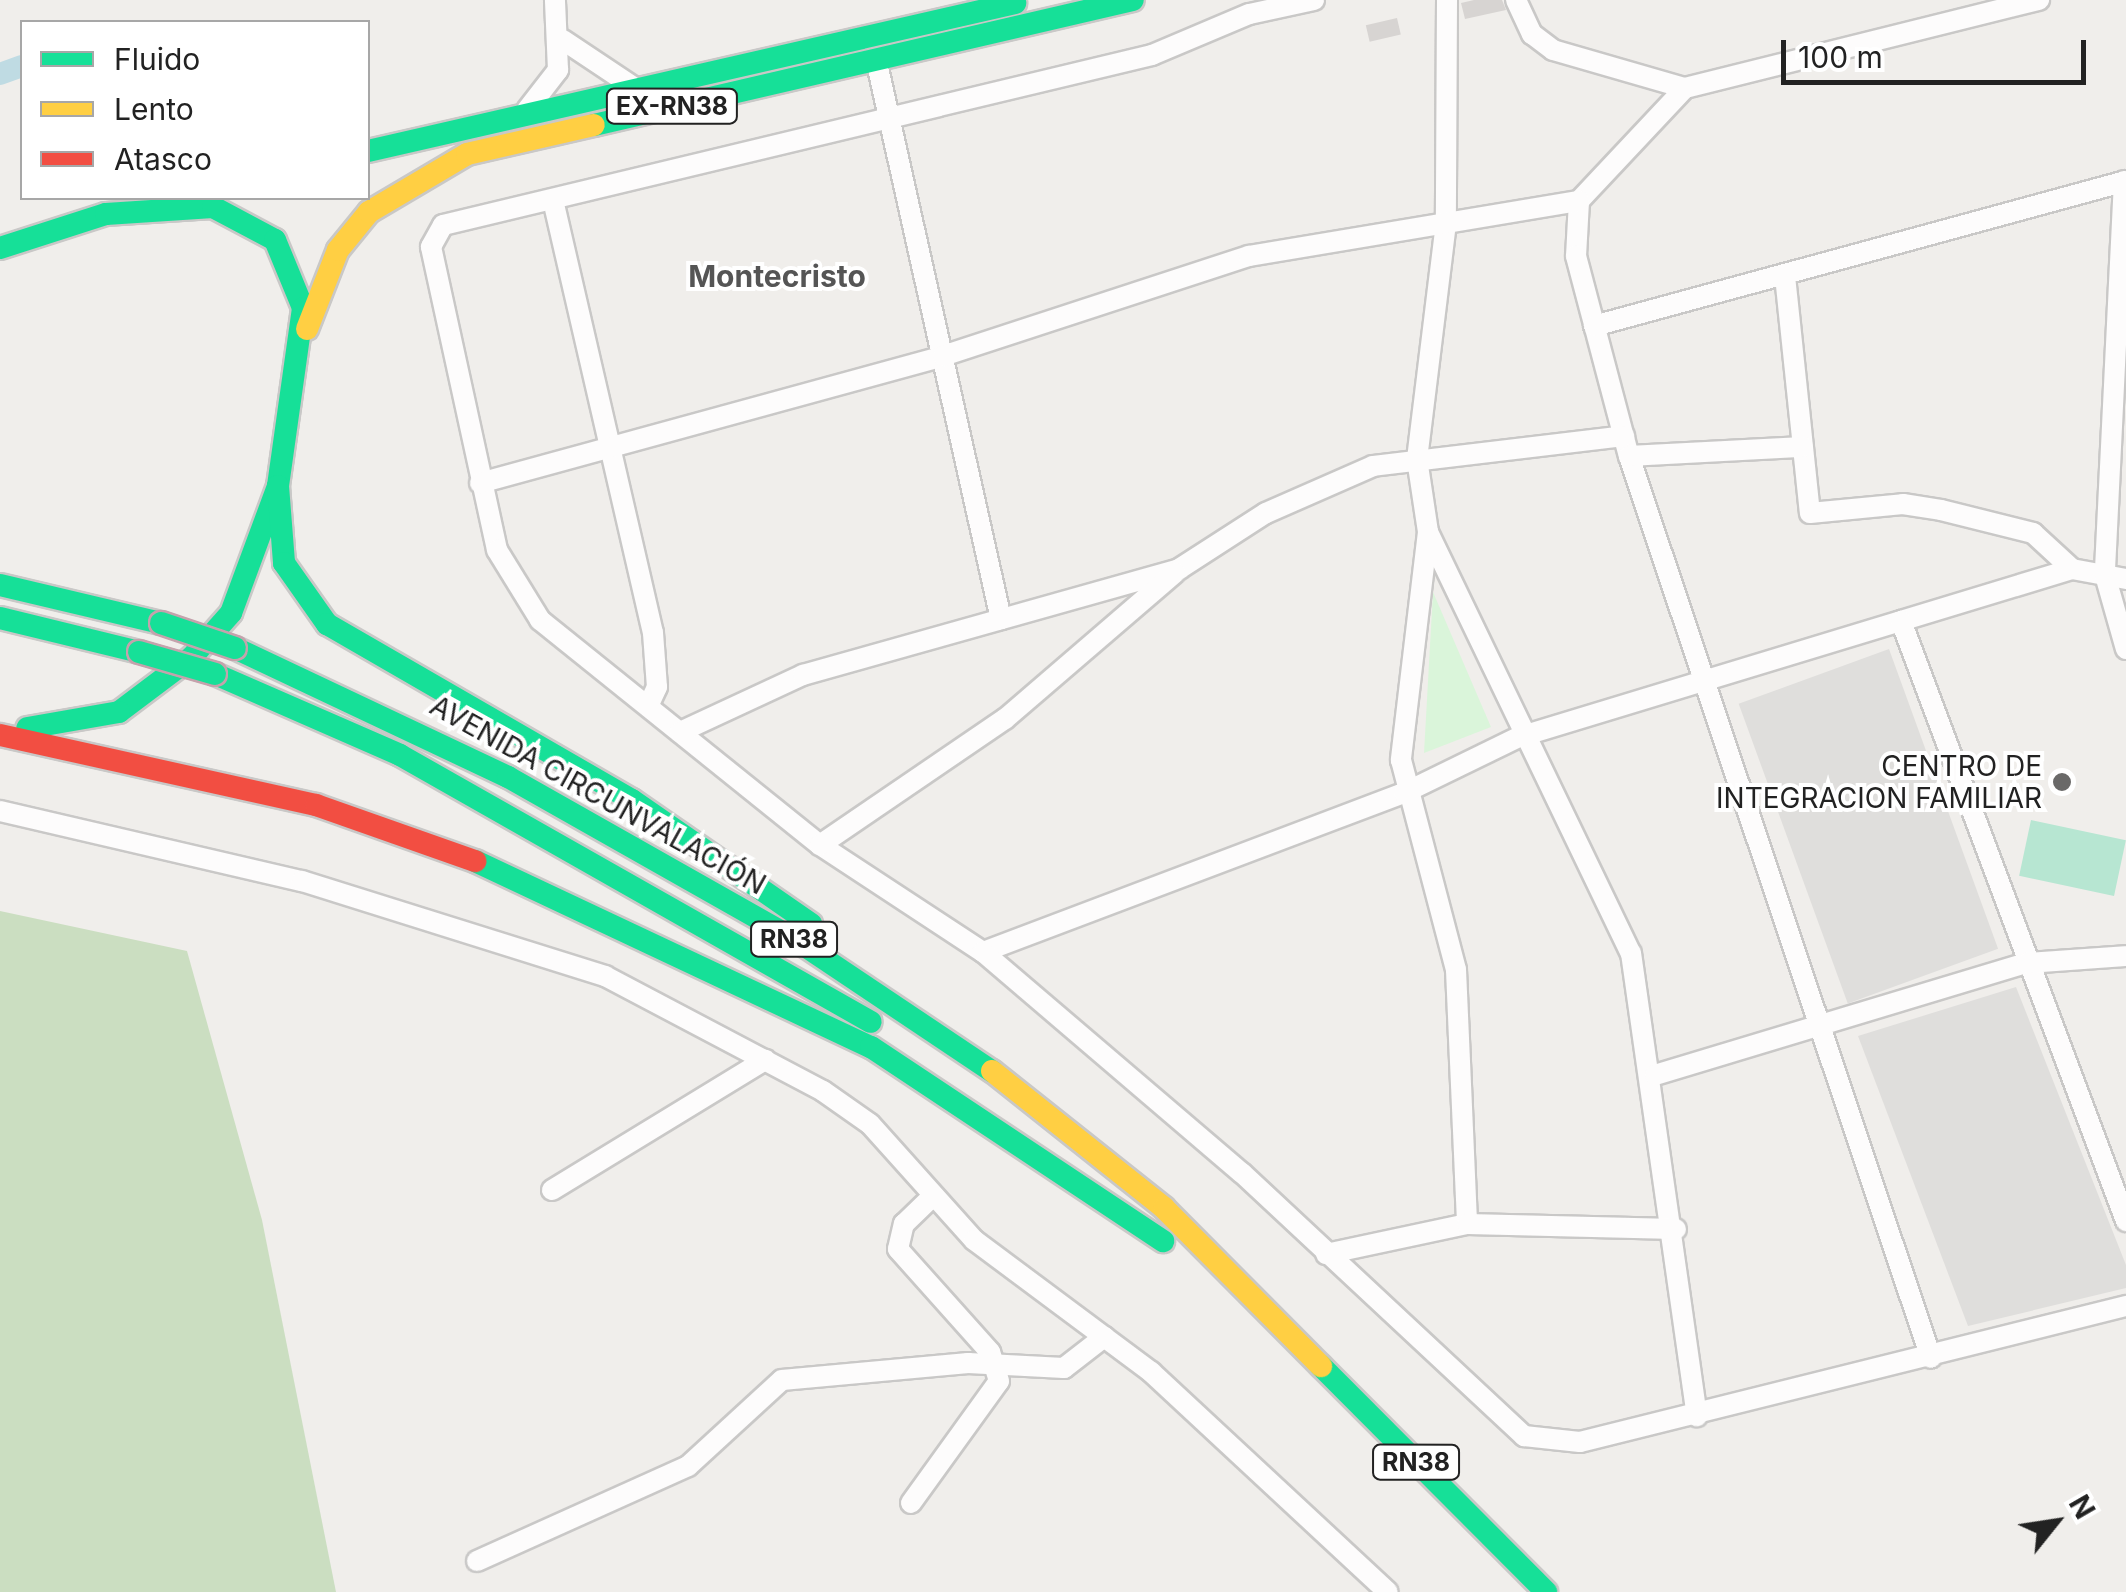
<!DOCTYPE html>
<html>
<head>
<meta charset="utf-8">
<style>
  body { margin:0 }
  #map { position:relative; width:2126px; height:1592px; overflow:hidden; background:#f0eeeb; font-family:Inter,sans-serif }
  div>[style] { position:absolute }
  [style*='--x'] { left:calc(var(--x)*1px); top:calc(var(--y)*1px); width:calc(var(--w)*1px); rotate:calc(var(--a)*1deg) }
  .residential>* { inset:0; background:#dfdedc; transform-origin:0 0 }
  .forest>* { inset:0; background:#cbdec1 }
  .park>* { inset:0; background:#daf5da }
  .pitch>* { inset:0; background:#b7e6d2; transform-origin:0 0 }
  .canal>* { height:22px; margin:-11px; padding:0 11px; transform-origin:11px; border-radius:11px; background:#bfdbe3 }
  .building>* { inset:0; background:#d7d4d2; transform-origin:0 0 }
  .roads { filter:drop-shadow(2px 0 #c9c8c7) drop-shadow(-2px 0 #c9c8c7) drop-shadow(0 2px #c9c8c7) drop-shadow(0 -2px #c9c8c7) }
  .street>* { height:20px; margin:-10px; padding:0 10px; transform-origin:10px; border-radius:10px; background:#fdfcfc }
  .fast>* { height:22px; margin:-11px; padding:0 11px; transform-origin:11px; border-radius:11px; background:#16e098 }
  .slow>* { height:22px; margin:-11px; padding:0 11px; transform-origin:11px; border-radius:11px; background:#ffcf43 }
  .jam>* { height:22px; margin:-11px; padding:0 11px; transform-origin:11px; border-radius:11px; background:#f24e42 }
  .bridges { filter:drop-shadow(2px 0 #c5a2ac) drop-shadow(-2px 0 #c5a2ac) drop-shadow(0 2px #c5a2ac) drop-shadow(0 -2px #c5a2ac) }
  .fast-bridge>* { height:22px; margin:-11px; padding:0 11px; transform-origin:11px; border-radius:11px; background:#16e098 }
  .dots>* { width:28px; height:28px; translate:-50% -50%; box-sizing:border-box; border:5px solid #fff; border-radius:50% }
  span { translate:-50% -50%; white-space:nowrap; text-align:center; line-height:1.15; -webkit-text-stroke:8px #fff; paint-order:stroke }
  .shield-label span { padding:2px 8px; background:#fff; border:2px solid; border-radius:8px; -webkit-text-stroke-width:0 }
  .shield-label { font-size:25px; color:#222; font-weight:700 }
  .poi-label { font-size:28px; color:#222 }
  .right { translate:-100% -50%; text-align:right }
  .street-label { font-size:28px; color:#222 }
  .neighbourhood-label { font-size:30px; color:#555; font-weight:700 }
  .legend { position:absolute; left:20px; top:20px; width:350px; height:180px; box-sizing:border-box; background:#fff; border:2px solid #a7a7a7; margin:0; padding:12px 18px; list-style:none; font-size:30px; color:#222 }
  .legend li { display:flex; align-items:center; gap:20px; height:50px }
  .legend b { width:50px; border:2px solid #a7a7a7 }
  .north { position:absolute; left:2006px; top:1472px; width:100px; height:100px; -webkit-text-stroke:8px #fff; paint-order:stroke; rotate:60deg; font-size:28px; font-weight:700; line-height:40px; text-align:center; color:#222 }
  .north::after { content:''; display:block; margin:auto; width:35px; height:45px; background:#222; clip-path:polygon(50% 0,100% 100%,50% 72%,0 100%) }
  .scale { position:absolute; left:1781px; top:40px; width:305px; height:45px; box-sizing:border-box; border:5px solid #222; border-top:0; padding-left:12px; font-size:30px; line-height:35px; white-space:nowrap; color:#222; -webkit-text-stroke:8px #fff; paint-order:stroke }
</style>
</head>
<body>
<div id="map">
  <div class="residential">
    <div style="left:1889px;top:649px;width:319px;height:160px;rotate:70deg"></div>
    <div style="clip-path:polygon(2016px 987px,2126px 1265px,2126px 1288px,1968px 1326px,1858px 1036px)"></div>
  </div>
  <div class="forest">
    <div style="clip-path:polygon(0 911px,187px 951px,262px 1220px,336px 1592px,0 1592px)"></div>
  </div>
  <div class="park">
    <div style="clip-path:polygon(1433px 592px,1491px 727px,1424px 753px)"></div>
  </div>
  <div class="pitch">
    <div style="left:2031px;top:820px;width:97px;height:57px;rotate:12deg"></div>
  </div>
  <div class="canal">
    <div style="--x:0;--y:74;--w:23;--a:-20"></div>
  </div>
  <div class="building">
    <div style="clip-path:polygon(1474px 0,1502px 0,1506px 10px,1465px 19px,1461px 3px)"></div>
    <div style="left:1397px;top:18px;width:17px;height:32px;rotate:77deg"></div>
  </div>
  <div class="roads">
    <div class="street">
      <div style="--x:1314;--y:0;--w:66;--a:167.8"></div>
      <div style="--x:1249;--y:14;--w:105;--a:157.1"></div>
      <div style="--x:1152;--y:55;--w:729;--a:166.52"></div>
      <div style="--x:443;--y:225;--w:25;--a:119"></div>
      <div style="--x:431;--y:247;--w:310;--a:77.7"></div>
      <div style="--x:497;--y:550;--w:82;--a:58.4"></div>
      <div style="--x:540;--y:620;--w:359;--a:38.8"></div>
      <div style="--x:820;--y:845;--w:195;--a:33.3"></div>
      <div style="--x:983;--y:952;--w:450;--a:-20.7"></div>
      <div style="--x:1404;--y:793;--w:128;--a:-26"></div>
      <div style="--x:1519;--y:737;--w:578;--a:-16.9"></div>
      <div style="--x:2072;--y:569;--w:55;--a:10.5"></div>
      <div style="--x:1447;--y:0;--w:223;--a:90.3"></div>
      <div style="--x:1446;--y:223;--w:238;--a:97"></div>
      <div style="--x:1417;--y:459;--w:74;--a:81.4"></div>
      <div style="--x:1428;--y:532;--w:467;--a:64.3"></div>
      <div style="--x:1631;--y:953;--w:468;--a:81.9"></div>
      <div style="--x:1516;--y:0;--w:38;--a:65"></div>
      <div style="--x:1532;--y:34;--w:26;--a:37"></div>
      <div style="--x:1553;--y:50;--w:137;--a:16.1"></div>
      <div style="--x:1685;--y:88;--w:365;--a:-14"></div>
      <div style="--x:563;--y:40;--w:87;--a:33.7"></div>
      <div style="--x:876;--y:59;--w:574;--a:77.42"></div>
      <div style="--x:1685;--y:88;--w:155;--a:133.2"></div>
      <div style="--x:1579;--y:201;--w:55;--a:93.1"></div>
      <div style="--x:1576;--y:256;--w:207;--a:75.2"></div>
      <div style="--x:1629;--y:456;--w:951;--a:71.49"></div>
      <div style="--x:527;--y:110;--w:51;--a:-52.2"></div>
      <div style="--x:558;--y:70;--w:70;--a:-92.5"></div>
      <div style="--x:2124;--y:181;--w:394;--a:92.8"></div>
      <div style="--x:2105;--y:575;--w:77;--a:74.2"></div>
      <div style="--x:553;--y:200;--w:444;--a:77"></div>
      <div style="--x:653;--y:633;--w:54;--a:85.8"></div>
      <div style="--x:657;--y:687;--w:21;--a:115"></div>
      <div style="--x:1785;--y:276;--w:238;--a:84"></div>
      <div style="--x:1810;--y:513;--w:93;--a:-5.5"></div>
      <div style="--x:1903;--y:504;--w:38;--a:9"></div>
      <div style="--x:1941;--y:510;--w:95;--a:14"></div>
      <div style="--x:2033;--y:533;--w:53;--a:42.7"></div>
      <div style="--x:1594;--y:326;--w:551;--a:-15.25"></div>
      <div style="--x:1629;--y:456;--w:174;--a:-3"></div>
      <div style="--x:480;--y:483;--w:480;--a:-15.3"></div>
      <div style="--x:943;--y:356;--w:322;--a:-18.1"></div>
      <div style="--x:1249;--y:256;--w:335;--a:-9.5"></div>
      <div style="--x:1428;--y:532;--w:230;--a:96.8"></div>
      <div style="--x:1401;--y:760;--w:217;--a:75.3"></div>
      <div style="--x:1456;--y:970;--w:254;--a:87.5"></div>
      <div style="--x:1901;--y:621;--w:641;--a:69.44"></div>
      <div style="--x:680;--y:732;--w:136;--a:-24.9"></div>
      <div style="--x:803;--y:675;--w:391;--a:-15.7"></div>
      <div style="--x:1179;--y:569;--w:103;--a:-32.8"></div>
      <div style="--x:1266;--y:513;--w:117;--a:-23.7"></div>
      <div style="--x:1373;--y:466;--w:253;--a:-6.8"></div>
      <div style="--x:0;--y:811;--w:310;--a:13.1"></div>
      <div style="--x:302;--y:881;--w:318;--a:17.4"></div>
      <div style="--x:605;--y:976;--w:246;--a:27.8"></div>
      <div style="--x:823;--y:1091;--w:57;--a:35.1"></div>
      <div style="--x:870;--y:1124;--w:156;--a:48.1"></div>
      <div style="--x:974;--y:1240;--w:221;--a:36.7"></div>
      <div style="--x:1151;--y:1372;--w:323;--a:42.9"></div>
      <div style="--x:820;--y:845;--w:224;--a:-34.3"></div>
      <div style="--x:1005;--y:719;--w:224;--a:-40.7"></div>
      <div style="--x:983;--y:952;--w:340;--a:40.5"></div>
      <div style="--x:1242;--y:1173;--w:386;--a:43"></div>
      <div style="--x:1524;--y:1436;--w:56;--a:6.1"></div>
      <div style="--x:1580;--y:1442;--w:563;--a:-13.99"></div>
      <div style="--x:1655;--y:1075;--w:388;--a:-16.8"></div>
      <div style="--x:2027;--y:963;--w:99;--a:-4"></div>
      <div style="--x:552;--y:1190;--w:250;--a:-31.4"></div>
      <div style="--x:1326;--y:1254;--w:144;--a:-12"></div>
      <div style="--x:1467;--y:1224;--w:209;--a:1.4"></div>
      <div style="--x:911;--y:1503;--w:150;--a:-54.2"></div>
      <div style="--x:999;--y:1381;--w:30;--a:-107"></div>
      <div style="--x:990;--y:1352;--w:138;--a:-131.8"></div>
      <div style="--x:898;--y:1249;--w:26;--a:-77"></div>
      <div style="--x:904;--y:1224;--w:37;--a:-44"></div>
      <div style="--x:477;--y:1561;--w:231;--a:-24.2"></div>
      <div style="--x:688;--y:1466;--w:127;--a:-42.5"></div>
      <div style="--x:782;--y:1380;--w:187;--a:-5.2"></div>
      <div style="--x:968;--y:1363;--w:96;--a:3"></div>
      <div style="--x:1064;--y:1368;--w:51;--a:-37.8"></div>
    </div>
    <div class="fast">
      <div style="--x:594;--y:125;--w:553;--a:-13.06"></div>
      <div style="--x:368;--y:151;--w:664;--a:-12.88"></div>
      <div style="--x:0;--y:248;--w:111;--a:-17.8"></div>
      <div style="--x:106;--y:214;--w:107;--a:-3.7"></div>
      <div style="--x:213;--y:207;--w:70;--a:28"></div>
      <div style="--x:275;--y:240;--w:74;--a:67.6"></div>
      <div style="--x:303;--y:308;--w:180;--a:98"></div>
      <div style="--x:278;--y:486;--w:135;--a:110.3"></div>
      <div style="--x:231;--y:613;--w:59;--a:131.6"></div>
      <div style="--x:192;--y:657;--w:91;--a:143"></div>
      <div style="--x:119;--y:712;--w:93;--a:170.1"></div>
      <div style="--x:278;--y:486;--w:77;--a:85.5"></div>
      <div style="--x:284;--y:563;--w:75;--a:54.8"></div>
      <div style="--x:327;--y:624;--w:352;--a:30"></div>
      <div style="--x:632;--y:800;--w:218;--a:34.7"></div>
      <div style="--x:0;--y:585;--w:165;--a:13.3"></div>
      <div style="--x:0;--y:618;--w:143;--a:13.7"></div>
      <div style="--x:235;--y:648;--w:302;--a:25.3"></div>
      <div style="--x:508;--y:777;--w:327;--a:29.5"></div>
      <div style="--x:793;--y:938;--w:239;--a:33.8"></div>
      <div style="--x:215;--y:674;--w:202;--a:23.6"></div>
      <div style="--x:400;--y:755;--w:541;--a:29.55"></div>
      <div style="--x:475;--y:861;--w:438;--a:25.2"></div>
      <div style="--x:871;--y:1047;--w:351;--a:33.6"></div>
      <div style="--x:1321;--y:1366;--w:319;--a:45.1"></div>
    </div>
    <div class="slow">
      <div style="--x:307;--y:329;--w:85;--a:-68.6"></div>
      <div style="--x:338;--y:250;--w:49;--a:-50.8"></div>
      <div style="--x:369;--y:212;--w:114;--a:-30.6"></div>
      <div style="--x:467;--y:154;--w:130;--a:-12.9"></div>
      <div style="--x:992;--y:1071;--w:220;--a:38.5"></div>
      <div style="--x:1164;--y:1208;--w:223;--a:45.2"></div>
    </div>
    <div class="jam">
      <div style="--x:0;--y:735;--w:324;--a:12.5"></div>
      <div style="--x:316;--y:805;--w:169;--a:19.4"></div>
    </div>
  </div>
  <div class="bridges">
    <div class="fast-bridge">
      <div style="--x:161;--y:623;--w:78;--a:18.7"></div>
      <div style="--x:139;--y:652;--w:79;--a:16.1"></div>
    </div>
  </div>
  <div class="dots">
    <div style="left:2062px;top:782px;background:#6a6968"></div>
  </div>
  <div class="shield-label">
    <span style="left:672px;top:106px">EX-RN38</span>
    <span style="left:794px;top:939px">RN38</span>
    <span style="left:1416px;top:1462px">RN38</span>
  </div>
  <div class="poi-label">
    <span class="right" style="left:2042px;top:782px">CENTRO DE<br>INTEGRACION FAMILIAR</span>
  </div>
  <div class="street-label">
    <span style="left:598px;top:795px;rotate:29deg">AVENIDA CIRCUNVALACIÓN</span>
  </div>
  <div class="neighbourhood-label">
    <span style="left:777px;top:276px">Montecristo</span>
  </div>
  <ul class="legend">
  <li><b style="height:12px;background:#16e098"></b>Fluido</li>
  <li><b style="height:12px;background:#ffcf43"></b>Lento</li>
  <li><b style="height:12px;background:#f24e42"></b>Atasco</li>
  </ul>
  <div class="north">N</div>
  <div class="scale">100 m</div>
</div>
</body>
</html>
